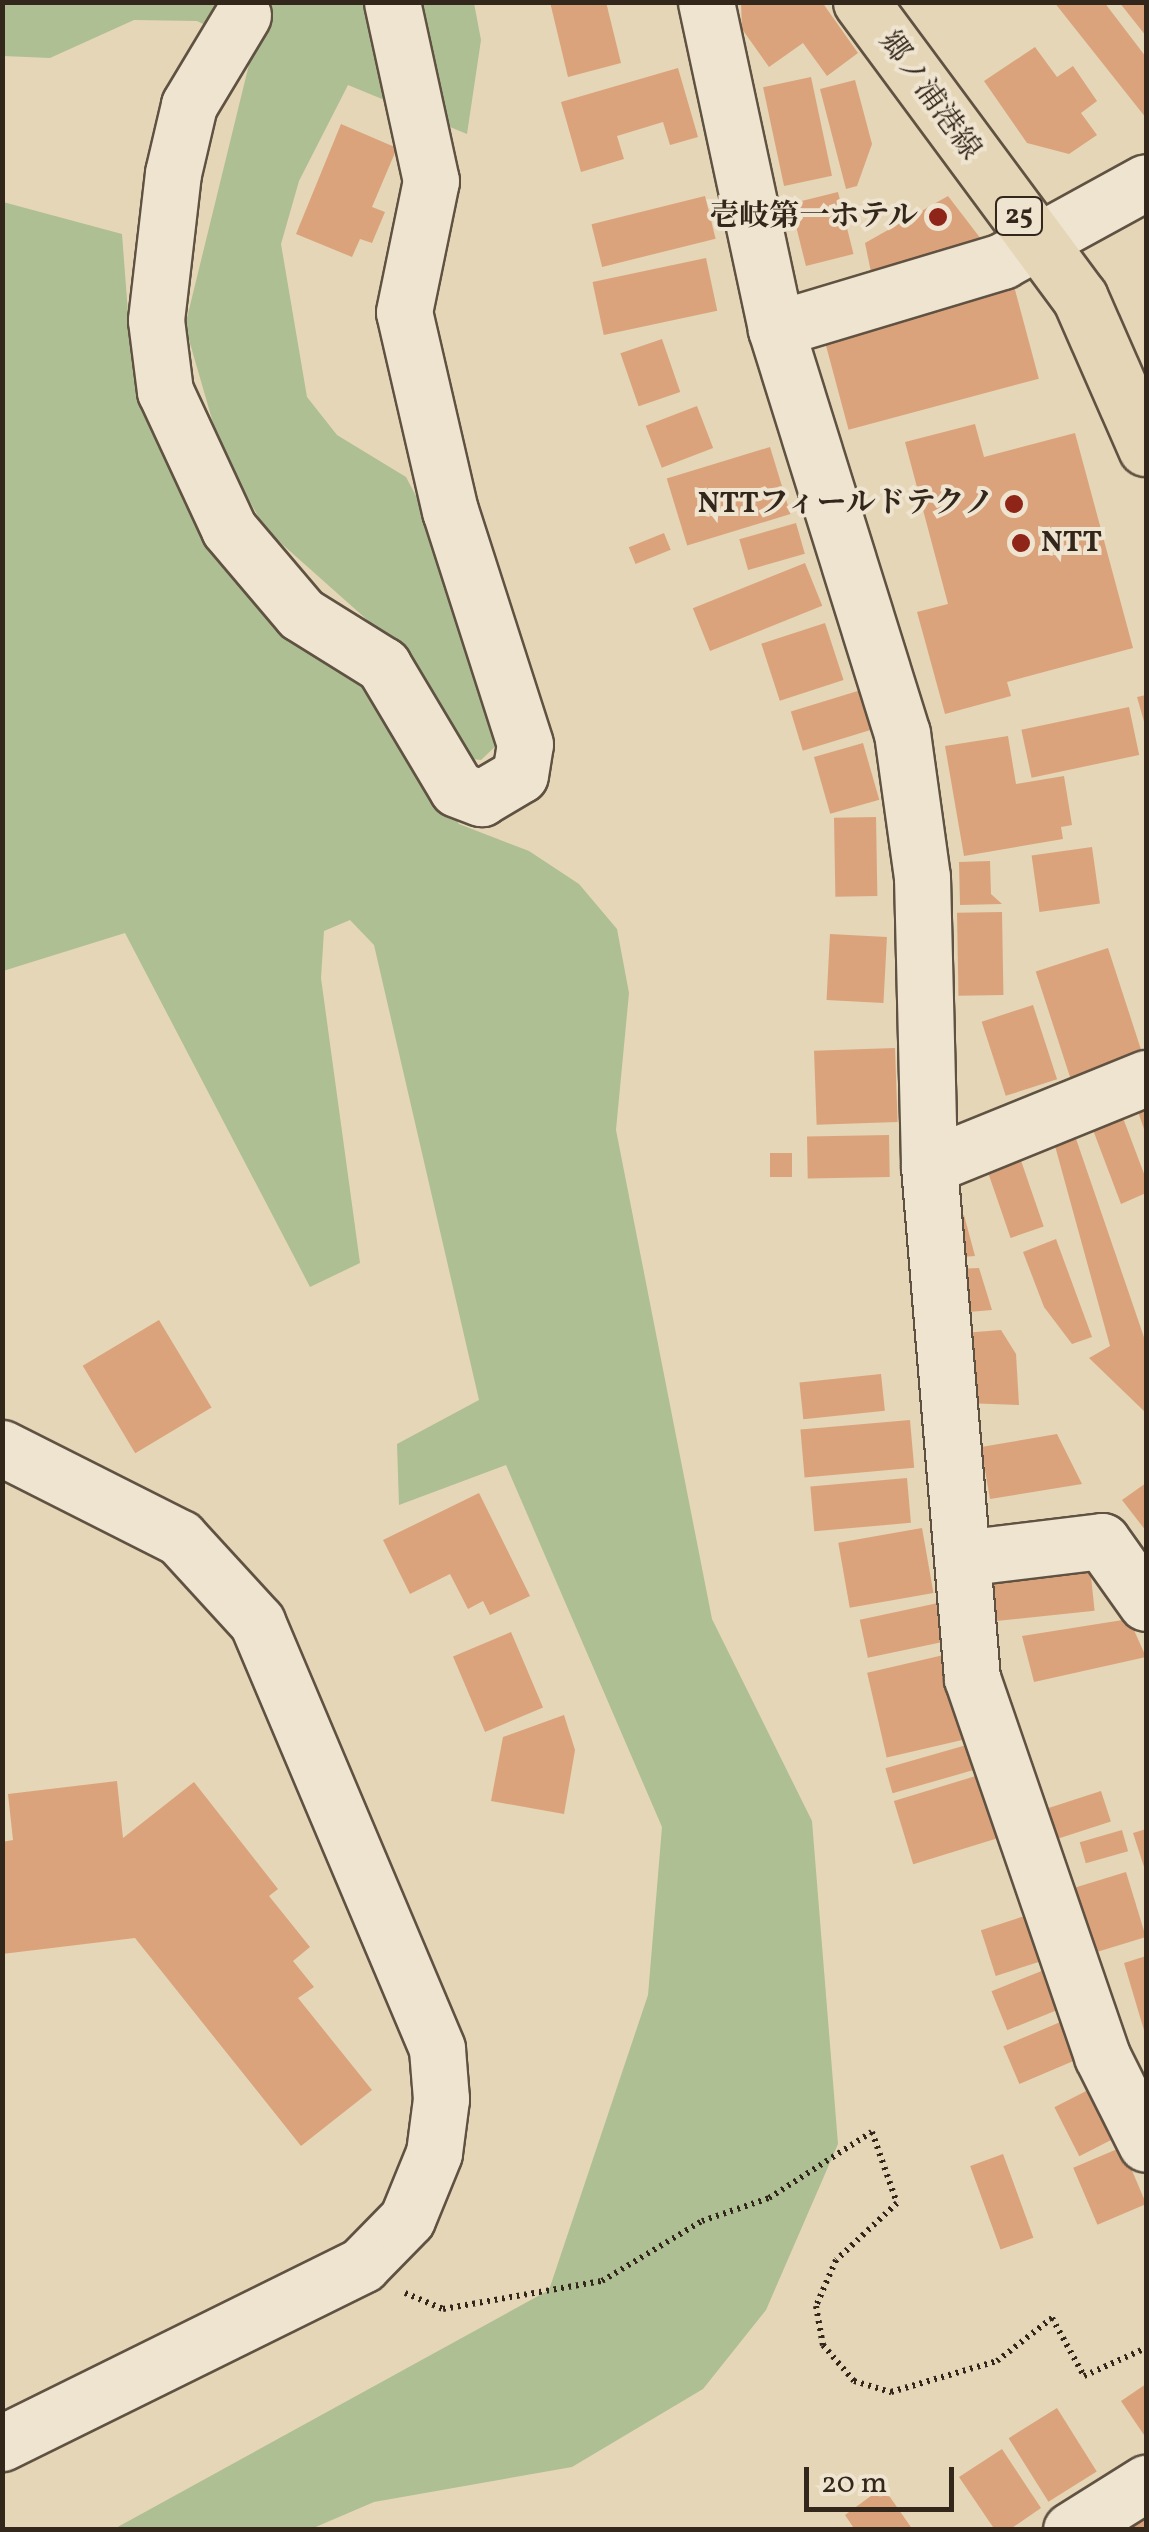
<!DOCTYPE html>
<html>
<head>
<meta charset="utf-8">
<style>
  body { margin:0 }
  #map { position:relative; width:1149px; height:2532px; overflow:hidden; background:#e5d6b7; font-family:Vollkorn,"Noto Serif JP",serif }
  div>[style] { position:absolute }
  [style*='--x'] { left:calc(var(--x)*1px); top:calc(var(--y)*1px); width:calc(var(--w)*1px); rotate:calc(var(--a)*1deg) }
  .green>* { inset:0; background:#aebf94 }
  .building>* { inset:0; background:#dba37c; transform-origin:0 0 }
  .path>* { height:6px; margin-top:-3px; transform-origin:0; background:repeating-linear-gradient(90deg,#33261b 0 2.5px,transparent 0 7.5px) }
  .roads { filter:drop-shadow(2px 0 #605242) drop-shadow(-2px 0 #605242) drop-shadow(0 2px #605242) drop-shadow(0 -2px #605242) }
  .minor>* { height:55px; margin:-27.5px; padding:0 27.5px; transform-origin:27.5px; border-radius:27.5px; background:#eee4d0 }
  .major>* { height:55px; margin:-27.5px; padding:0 27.5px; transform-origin:27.5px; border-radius:27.5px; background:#e5d6b7 }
  .dots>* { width:28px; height:28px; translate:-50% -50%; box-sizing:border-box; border:5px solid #eee4d0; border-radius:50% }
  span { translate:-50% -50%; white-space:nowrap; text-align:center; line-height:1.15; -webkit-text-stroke:8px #eee4d0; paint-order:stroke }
  .shield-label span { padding:2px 8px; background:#eee4d0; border:2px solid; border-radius:8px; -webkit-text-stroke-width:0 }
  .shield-label { font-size:28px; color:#33261b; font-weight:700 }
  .street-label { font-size:30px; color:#33261b }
  .poi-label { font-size:30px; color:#33261b; font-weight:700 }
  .right { translate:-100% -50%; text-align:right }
  .left { translate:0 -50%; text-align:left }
  .frame { position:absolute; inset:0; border:5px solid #33261b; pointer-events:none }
  .scale { position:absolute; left:804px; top:2467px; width:150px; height:45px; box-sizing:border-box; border:5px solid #33261b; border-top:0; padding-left:12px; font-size:30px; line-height:35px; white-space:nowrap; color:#33261b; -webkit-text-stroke:8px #eee4d0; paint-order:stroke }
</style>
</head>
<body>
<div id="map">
  <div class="green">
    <div style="clip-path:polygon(3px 3px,474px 3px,481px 40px,467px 134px,348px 85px,299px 181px,281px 244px,307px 397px,337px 435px,406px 477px,455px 570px,501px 741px,481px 760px,464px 758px,409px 657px,265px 529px,220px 447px,185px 326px,253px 48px,197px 21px,134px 20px,50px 58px,3px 56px)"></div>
    <div style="clip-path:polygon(3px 202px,122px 234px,129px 326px,185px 505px,261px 610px,365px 682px,459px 824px,529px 851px,579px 884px,617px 929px,629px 993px,616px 1130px,712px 1619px,812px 1821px,838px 2144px,766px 2310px,703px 2389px,572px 2467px,374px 2502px,311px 2529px,114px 2529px,549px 2290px,648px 1995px,662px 1827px,506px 1465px,399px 1505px,397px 1444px,479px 1400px,374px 945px,350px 920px,324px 931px,321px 978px,360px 1263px,310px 1287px,125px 933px,3px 971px)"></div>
  </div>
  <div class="building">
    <div style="clip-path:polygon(550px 2px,606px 2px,621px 63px,568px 77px)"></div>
    <div style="clip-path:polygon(741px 2px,822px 2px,858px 53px,827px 76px,803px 43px,769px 67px,742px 29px)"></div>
    <div style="clip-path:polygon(1054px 2px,1104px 2px,1146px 57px,1146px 118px)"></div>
    <div style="clip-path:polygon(1119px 2px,1146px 2px,1146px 36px)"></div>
    <div style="clip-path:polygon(1035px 47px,1057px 77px,1073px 66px,1097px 101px,1081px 113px,1097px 135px,1069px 154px,1027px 143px,984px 81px)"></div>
    <div style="clip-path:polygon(678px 68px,698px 137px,670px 145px,663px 122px,617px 136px,624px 159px,581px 172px,561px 102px)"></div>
    <div style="left:811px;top:77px;width:101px;height:49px;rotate:78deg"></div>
    <div style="clip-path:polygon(855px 80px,872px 144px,857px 186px,846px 189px,820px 89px)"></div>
    <div style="clip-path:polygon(341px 124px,397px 148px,372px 207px,385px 212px,372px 243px,360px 239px,352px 257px,296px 234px)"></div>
    <div style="left:838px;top:192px;width:64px;height:49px;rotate:76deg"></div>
    <div style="left:705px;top:196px;width:44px;height:117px;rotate:76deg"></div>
    <div style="clip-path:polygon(948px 196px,981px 239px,872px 277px,865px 243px)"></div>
    <div style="left:706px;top:258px;width:54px;height:116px;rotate:78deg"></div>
    <div style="left:1014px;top:286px;width:96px;height:197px;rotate:75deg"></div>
    <div style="left:662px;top:339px;width:56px;height:44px;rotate:71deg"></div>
    <div style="left:697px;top:406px;width:45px;height:55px;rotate:69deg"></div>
    <div style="clip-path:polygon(975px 424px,984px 457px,1075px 433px,1133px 648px,1007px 682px,1011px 696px,945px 714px,917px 612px,948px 604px,905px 442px)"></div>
    <div style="left:770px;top:447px;width:70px;height:108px;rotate:73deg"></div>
    <div style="left:796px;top:523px;width:32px;height:59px;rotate:74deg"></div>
    <div style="left:664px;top:533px;width:18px;height:38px;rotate:68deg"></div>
    <div style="left:805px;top:563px;width:46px;height:121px;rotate:68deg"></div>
    <div style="left:825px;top:623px;width:60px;height:67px;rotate:72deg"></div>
    <div style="left:874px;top:686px;width:41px;height:87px;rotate:73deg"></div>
    <div style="clip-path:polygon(1146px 695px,1146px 725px,1145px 725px,1137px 697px)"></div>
    <div style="left:1129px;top:707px;width:49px;height:110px;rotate:78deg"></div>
    <div style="clip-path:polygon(1008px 736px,1016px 784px,1064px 776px,1072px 825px,1061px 827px,1063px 839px,964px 856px,945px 746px)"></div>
    <div style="left:863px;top:743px;width:59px;height:51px;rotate:74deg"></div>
    <div style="left:876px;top:817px;width:79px;height:42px;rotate:89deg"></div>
    <div style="left:1092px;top:847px;width:57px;height:61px;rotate:82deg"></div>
    <div style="clip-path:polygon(990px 861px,991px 894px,1002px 904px,960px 905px,959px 862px)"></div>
    <div style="left:1002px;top:912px;width:83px;height:45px;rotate:89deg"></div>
    <div style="left:830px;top:934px;width:57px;height:66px;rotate:3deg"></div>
    <div style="left:1108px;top:948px;width:118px;height:76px;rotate:72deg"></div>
    <div style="left:1033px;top:1005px;width:78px;height:54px;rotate:72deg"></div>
    <div style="left:895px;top:1048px;width:74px;height:81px;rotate:88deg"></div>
    <div style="clip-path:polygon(1146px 1099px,1146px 1135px,1135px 1103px)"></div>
    <div style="clip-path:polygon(1120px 1110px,1146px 1179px,1146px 1193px,1121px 1204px,1090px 1122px)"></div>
    <div style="clip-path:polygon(1072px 1127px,1146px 1343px,1146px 1413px,1089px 1358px,1110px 1346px,1052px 1135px)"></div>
    <div style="left:889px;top:1135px;width:42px;height:82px;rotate:89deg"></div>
    <div style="left:1017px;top:1149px;width:82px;height:35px;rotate:71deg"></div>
    <div style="left:770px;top:1153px;width:22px;height:24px"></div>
    <div style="clip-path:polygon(956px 1215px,964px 1215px,975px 1256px,949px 1258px)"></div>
    <div style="clip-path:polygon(1056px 1239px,1092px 1337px,1072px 1344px,1044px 1307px,1023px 1252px)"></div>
    <div style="clip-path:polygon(979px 1268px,992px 1310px,957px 1313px,954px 1269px)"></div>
    <div style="left:159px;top:1320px;width:102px;height:89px;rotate:59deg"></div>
    <div style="clip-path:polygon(1001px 1330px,1016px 1354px,1019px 1405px,965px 1403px,963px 1333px)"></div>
    <div style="left:881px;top:1374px;width:37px;height:82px;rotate:84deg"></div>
    <div style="left:910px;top:1420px;width:48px;height:110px;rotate:85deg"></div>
    <div style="clip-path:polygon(1057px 1434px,1082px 1484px,990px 1499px,981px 1447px)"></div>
    <div style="left:907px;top:1478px;width:45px;height:97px;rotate:85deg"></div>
    <div style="clip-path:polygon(1146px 1483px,1146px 1531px,1122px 1500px)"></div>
    <div style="clip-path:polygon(479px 1493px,530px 1596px,490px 1615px,483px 1601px,468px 1609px,450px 1574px,410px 1594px,383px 1540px)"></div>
    <div style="left:922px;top:1528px;width:66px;height:85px;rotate:80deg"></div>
    <div style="left:1090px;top:1567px;width:44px;height:101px;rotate:84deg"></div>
    <div style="left:938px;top:1603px;width:39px;height:80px;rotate:78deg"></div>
    <div style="clip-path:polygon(1129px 1619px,1146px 1657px,1034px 1682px,1022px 1636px)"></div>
    <div style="left:511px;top:1632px;width:82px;height:63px;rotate:67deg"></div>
    <div style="left:948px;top:1654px;width:87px;height:83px;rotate:77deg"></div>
    <div style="clip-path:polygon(564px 1715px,575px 1750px,564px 1814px,491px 1801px,503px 1737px)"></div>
    <div style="left:970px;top:1744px;width:26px;height:88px;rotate:74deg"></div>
    <div style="left:979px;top:1775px;width:66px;height:89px;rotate:73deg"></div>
    <div style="clip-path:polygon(117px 1781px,123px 1838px,194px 1782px,278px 1889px,269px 1896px,310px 1947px,293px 1961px,314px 1987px,298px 1998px,372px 2090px,301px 2146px,135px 1938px,2px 1954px,2px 1842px,13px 1840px,8px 1794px)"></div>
    <div style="left:1101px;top:1791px;width:32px;height:60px;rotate:72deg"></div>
    <div style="clip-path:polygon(1146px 1829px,1146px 1873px,1133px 1833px)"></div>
    <div style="left:1122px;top:1830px;width:22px;height:44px;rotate:74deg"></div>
    <div style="left:1126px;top:1872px;width:68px;height:59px;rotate:73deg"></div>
    <div style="left:1037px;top:1912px;width:48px;height:59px;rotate:72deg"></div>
    <div style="clip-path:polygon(1146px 1956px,1146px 2037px,1124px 1963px)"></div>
    <div style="left:1049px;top:1968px;width:42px;height:62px;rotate:68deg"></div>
    <div style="left:1065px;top:2020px;width:41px;height:67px;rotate:67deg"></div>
    <div style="left:1090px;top:2089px;width:55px;height:40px;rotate:63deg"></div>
    <div style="left:1122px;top:2147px;width:62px;height:53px;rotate:67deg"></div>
    <div style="left:1003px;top:2154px;width:89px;height:35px;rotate:70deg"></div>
    <div style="clip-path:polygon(1146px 2384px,1146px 2438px,1121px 2401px)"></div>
    <div style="left:1057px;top:2408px;width:75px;height:57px;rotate:58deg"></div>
    <div style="clip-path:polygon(1002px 2449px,1041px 2508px,1009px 2530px,995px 2530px,959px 2477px)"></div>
    <div style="clip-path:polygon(883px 2487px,913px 2530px,855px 2530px,845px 2515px)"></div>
    <div style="clip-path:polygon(1146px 2514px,1146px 2530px,1119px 2530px)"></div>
  </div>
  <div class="path">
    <div style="--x:405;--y:2293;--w:41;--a:22.8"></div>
    <div style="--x:443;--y:2309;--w:161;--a:-10"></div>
    <div style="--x:602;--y:2281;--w:117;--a:-31"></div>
    <div style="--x:702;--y:2221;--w:71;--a:-18.9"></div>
    <div style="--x:769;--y:2198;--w:122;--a:-32.7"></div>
    <div style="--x:872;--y:2132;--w:75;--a:70.6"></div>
    <div style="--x:897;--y:2203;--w:83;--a:136.9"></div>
    <div style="--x:836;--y:2260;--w:50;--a:113.5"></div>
    <div style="--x:816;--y:2306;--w:40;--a:80"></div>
    <div style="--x:823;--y:2345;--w:48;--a:49.3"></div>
    <div style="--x:854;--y:2381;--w:39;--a:17"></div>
    <div style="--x:891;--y:2392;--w:110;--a:-16.3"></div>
    <div style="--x:997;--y:2361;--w:70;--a:-38"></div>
    <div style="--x:1052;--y:2318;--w:66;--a:61.1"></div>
    <div style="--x:1084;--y:2376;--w:68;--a:-24.3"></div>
  </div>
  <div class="roads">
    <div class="minor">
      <div style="--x:706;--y:2;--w:334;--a:77.9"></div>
      <div style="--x:776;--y:329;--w:423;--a:72.7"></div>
      <div style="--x:902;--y:733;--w:145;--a:82.1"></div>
      <div style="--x:922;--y:877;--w:289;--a:88.6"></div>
      <div style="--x:929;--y:1166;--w:514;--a:85.2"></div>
      <div style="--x:972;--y:1678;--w:400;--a:71"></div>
      <div style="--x:1102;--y:2056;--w:98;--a:63.4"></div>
      <div style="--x:243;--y:15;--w:105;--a:121"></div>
      <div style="--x:189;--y:105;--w:70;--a:103.2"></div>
      <div style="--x:173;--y:173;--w:148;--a:96.6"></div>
      <div style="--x:156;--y:320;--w:72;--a:82.8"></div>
      <div style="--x:165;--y:391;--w:152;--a:65.1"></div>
      <div style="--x:229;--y:529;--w:111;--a:49.7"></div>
      <div style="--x:301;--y:614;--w:97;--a:31.9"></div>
      <div style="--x:383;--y:665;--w:144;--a:59.2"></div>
      <div style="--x:457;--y:789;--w:26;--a:21"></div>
      <div style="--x:481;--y:798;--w:45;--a:-30.5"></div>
      <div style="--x:520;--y:775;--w:31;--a:-81"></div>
      <div style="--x:525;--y:744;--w:245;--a:-107.8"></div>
      <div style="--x:450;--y:511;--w:204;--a:-103"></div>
      <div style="--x:404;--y:312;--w:134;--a:-78.4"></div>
      <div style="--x:431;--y:181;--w:183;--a:-102.3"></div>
      <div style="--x:776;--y:329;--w:236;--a:-16.7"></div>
      <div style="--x:1002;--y:261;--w:164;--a:-28.7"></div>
      <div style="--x:929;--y:1166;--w:234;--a:-22.1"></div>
      <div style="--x:2;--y:1448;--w:199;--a:26.8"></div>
      <div style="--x:180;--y:1538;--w:114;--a:47.5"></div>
      <div style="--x:257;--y:1622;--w:463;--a:67.1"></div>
      <div style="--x:437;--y:2049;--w:50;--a:85.4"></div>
      <div style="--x:441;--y:2099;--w:54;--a:97.4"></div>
      <div style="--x:434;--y:2153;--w:71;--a:112.2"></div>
      <div style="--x:407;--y:2219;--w:64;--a:134.4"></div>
      <div style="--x:362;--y:2265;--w:402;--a:153.7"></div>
      <div style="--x:962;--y:1558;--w:141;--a:-6.9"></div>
      <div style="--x:1102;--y:1541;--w:76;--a:54.6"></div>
      <div style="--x:1071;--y:2530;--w:89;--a:-32.1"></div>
    </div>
    <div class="major">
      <div style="--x:861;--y:2;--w:368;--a:53.5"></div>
      <div style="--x:1080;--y:298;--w:164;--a:66.3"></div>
    </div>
  </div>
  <div class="dots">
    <div style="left:938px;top:217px;background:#8f2418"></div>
    <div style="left:1014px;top:504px;background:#8f2418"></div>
    <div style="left:1021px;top:543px;background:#8f2418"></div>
  </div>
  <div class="shield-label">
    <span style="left:1019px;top:216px">25</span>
  </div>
  <div class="street-label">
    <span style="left:929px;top:96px;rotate:54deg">郷ノ浦港線</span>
  </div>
  <div class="poi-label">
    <span class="right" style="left:918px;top:217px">壱岐第一ホテル</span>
    <span class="right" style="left:994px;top:504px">NTTフィールドテクノ</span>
    <span class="left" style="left:1041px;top:543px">NTT</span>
  </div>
  <div class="frame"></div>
  <div class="scale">20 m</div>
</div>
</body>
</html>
